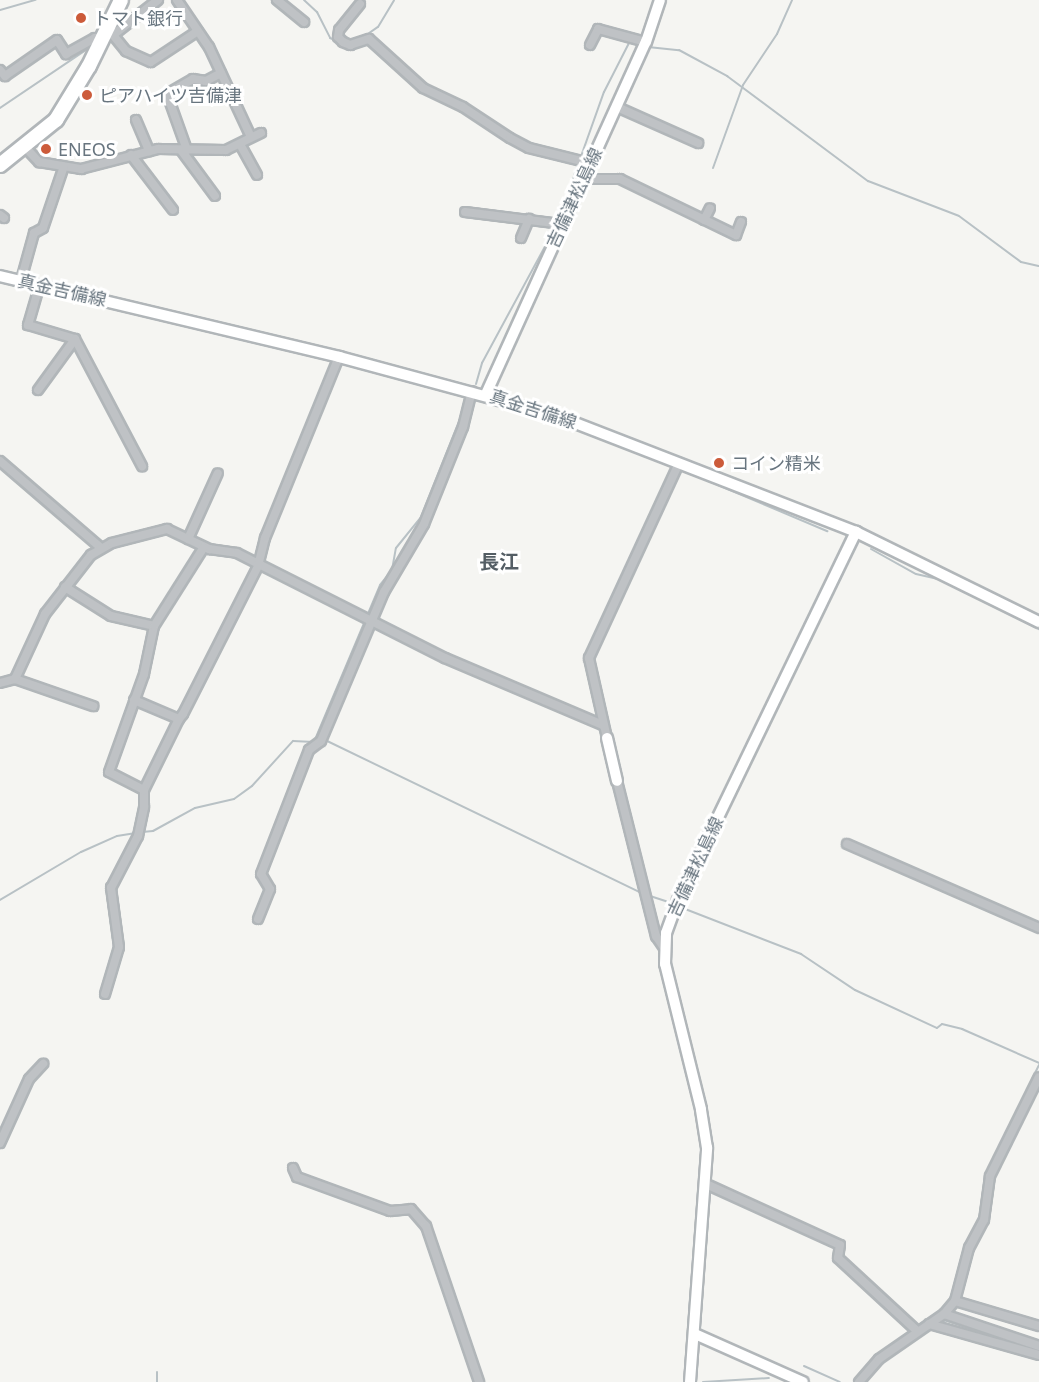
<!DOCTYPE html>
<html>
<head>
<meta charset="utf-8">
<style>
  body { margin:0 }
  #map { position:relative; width:1039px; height:1382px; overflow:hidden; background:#f5f5f2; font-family:"Noto Sans","Noto Sans JP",sans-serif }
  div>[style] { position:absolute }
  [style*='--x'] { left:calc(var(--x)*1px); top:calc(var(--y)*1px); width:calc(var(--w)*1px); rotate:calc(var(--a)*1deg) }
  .stream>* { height:2px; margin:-1px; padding:0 1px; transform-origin:1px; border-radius:1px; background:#b8c1c5 }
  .roads { filter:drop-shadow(2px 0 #b1b6b9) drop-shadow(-2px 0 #b1b6b9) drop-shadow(0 2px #b1b6b9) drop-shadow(0 -2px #b1b6b9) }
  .street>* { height:8px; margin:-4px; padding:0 4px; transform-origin:4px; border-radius:4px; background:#bfc2c5 }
  .secondary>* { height:10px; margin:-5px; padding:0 5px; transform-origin:5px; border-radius:5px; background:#fff }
  .highway>* { height:14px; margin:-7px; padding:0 7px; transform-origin:7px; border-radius:7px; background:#fff }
  .dots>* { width:16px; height:16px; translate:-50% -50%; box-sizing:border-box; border:3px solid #fff; border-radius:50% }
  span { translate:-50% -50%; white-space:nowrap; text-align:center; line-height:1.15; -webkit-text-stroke:6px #fff; paint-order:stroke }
  .poi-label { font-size:18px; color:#68757f }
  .left { translate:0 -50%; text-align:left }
  .street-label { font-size:18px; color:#68757f }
  .neighbourhood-label { font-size:20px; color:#545e65; font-weight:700 }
</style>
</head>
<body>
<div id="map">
  <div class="stream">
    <div style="--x:304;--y:0;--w:18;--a:43"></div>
    <div style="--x:317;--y:12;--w:29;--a:63"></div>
    <div style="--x:330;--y:38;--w:8;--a:23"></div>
    <div style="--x:0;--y:10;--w:37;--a:-16"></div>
    <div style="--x:362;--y:38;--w:19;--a:-35"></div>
    <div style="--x:378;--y:27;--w:31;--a:-59"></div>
    <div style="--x:648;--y:47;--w:31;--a:6"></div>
    <div style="--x:679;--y:50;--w:55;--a:28.4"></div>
    <div style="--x:727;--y:76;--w:176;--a:36.7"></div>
    <div style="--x:868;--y:181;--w:97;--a:21"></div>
    <div style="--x:959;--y:216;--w:77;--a:36.6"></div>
    <div style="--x:1021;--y:262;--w:18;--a:13"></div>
    <div style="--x:0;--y:108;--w:111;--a:-34"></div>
    <div style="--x:713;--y:168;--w:88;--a:-70.1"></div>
    <div style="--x:743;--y:85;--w:61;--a:-56.3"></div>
    <div style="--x:777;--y:34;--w:37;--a:-66"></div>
    <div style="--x:558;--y:221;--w:137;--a:-70.4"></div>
    <div style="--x:604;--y:92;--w:57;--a:-63"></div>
    <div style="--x:476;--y:384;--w:22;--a:-74"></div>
    <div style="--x:482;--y:363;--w:156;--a:-61.6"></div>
    <div style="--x:680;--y:469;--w:160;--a:22.9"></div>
    <div style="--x:871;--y:549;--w:51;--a:29.1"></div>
    <div style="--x:916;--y:574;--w:26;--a:13"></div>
    <div style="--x:941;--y:580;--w:110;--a:26.6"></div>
    <div style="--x:323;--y:739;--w:354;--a:25.8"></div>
    <div style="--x:142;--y:832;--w:11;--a:-5"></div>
    <div style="--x:153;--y:831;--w:48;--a:-28.7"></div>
    <div style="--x:195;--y:808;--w:40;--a:-13"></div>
    <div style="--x:234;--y:799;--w:22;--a:-36"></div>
    <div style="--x:252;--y:786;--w:61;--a:-47.7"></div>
    <div style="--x:293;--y:741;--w:21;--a:3"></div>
    <div style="--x:314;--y:742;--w:170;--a:-67.2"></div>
    <div style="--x:380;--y:585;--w:19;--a:-51"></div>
    <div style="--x:392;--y:570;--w:22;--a:-80"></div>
    <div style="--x:396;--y:548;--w:40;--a:-51"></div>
    <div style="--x:421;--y:517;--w:105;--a:-68.3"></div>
    <div style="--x:647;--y:895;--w:25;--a:18"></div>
    <div style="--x:0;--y:900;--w:94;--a:-30.7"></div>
    <div style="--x:81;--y:852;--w:39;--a:-24"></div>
    <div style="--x:117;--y:836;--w:19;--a:-9"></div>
    <div style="--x:680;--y:907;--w:130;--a:21.2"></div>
    <div style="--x:801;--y:954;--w:65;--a:33.7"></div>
    <div style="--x:855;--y:990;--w:90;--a:24.9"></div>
    <div style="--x:937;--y:1028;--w:6;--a:-39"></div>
    <div style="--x:942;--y:1024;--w:21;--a:14"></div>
    <div style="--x:962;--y:1029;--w:84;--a:23.8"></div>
    <div style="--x:983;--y:1202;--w:30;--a:-82"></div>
    <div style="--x:987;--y:1172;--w:119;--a:-64.1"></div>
    <div style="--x:962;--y:1261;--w:12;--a:-76"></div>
    <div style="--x:941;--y:1319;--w:103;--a:18.1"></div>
    <div style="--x:917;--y:1326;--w:29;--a:-34"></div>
    <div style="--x:941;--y:1310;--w:19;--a:-51"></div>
    <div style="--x:804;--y:1366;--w:39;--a:24"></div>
    <div style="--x:867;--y:1368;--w:12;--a:-55"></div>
    <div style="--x:874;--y:1358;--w:24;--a:-33"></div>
    <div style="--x:157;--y:1372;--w:10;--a:90"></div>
    <div style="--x:703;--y:1382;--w:66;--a:-3.5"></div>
  </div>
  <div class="roads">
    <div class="street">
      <div style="--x:177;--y:0;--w:57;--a:55.8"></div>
      <div style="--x:209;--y:47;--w:97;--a:65"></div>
      <div style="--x:277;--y:0;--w:35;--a:39"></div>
      <div style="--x:360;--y:4;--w:33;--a:129"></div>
      <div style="--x:339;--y:30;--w:7;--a:98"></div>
      <div style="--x:338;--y:37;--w:7;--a:45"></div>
      <div style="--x:343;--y:42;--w:8;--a:23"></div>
      <div style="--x:350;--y:45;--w:20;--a:-18"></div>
      <div style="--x:369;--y:39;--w:73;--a:42.2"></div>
      <div style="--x:423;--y:88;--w:44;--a:25.4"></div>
      <div style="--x:463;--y:107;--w:56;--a:33.4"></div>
      <div style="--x:510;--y:138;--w:21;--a:28"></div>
      <div style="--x:529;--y:148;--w:63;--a:13.8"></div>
      <div style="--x:110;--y:32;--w:4;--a:45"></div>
      <div style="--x:113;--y:35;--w:57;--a:-37.9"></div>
      <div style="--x:113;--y:35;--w:21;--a:51"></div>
      <div style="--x:126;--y:51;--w:27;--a:24"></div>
      <div style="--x:151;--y:62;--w:56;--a:-33.4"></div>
      <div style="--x:590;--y:45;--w:18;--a:-63"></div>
      <div style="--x:598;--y:29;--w:50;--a:15.2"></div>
      <div style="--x:0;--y:70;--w:8;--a:50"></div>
      <div style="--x:5;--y:76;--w:63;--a:-34.7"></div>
      <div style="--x:57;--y:40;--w:17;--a:57"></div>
      <div style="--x:66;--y:54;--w:33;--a:-29"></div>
      <div style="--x:95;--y:38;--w:7;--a:8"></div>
      <div style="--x:617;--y:107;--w:89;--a:24"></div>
      <div style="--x:136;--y:120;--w:34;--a:67"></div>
      <div style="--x:241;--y:146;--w:33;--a:61"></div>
      <div style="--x:25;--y:147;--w:21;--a:47"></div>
      <div style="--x:39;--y:162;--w:43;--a:9.5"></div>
      <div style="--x:81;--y:169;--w:80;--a:-14.6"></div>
      <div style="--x:158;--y:149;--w:68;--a:0.8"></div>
      <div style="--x:226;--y:150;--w:39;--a:-26"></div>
      <div style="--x:181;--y:150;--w:57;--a:53.5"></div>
      <div style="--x:187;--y:150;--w:59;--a:-109.7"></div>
      <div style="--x:167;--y:94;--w:30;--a:-30"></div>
      <div style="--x:193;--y:79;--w:13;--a:9"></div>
      <div style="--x:206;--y:81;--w:17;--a:-28"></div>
      <div style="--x:131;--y:155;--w:69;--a:52.6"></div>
      <div style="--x:582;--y:179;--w:38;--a:0"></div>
      <div style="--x:620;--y:179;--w:129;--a:25.8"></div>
      <div style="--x:736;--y:235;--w:14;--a:-69"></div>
      <div style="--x:465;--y:212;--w:98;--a:7.1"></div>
      <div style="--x:0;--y:215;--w:5;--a:37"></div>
      <div style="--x:704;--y:220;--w:13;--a:-63"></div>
      <div style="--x:521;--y:238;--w:21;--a:-67"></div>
      <div style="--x:21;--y:280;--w:49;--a:-74.5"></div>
      <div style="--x:34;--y:233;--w:10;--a:-29"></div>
      <div style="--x:43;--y:228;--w:65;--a:-71.3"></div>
      <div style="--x:40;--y:284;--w:43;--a:106.3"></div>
      <div style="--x:28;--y:325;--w:49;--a:16.6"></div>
      <div style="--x:75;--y:339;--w:144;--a:62.2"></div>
      <div style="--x:38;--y:390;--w:63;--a:-54"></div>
      <div style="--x:0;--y:461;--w:133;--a:40.7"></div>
      <div style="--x:188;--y:539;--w:72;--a:-65.6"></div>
      <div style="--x:65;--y:587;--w:54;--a:32.2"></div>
      <div style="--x:111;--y:616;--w:44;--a:13.1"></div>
      <div style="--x:15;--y:679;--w:83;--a:19.1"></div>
      <div style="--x:0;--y:683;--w:16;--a:-15"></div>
      <div style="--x:15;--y:679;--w:72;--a:-65.2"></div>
      <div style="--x:45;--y:614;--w:75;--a:-52.1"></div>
      <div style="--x:91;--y:555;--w:24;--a:-30"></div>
      <div style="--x:112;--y:543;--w:57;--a:-14.3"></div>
      <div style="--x:167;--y:529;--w:47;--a:25.5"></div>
      <div style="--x:209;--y:549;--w:28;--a:8"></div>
      <div style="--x:237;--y:553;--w:233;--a:26.8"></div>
      <div style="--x:445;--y:658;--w:172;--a:23"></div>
      <div style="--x:134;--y:700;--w:49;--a:22.9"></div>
      <div style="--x:179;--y:719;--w:6;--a:-51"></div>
      <div style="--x:183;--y:714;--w:166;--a:-63.1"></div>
      <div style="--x:258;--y:566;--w:29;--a:-76"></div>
      <div style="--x:265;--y:538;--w:196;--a:-67.8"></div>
      <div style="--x:607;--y:738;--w:82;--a:-102.7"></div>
      <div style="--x:589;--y:658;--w:215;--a:-65.2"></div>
      <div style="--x:617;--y:781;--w:160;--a:75.9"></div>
      <div style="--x:656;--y:936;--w:14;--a:56"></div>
      <div style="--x:144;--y:790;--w:79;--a:-63.8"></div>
      <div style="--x:847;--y:844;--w:210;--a:23.6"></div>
      <div style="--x:258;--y:919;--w:32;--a:-68"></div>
      <div style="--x:270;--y:889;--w:17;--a:-121"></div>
      <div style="--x:261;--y:874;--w:133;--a:-68.8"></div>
      <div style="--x:309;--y:750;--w:15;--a:-37"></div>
      <div style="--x:321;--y:741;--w:162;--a:-67.1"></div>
      <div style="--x:384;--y:592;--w:79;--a:-59.5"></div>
      <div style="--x:424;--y:524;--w:105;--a:-68.1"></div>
      <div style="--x:463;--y:427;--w:37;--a:-76"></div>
      <div style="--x:105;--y:994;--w:49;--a:-73.4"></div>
      <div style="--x:119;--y:947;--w:60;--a:-97.7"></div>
      <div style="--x:111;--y:888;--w:59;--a:-62.6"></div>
      <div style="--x:138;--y:836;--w:30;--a:-78"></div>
      <div style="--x:144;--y:807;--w:17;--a:-90"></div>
      <div style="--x:144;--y:790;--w:39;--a:-153"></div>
      <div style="--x:109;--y:772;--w:104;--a:-70.3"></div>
      <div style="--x:144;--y:674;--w:49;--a:-78.2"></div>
      <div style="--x:154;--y:626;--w:93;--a:-57.7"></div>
      <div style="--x:0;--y:1143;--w:70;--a:-65.6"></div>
      <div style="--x:29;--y:1079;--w:21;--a:-47"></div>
      <div style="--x:293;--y:1168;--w:10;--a:66"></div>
      <div style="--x:297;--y:1177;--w:99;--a:20.1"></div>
      <div style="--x:390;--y:1211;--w:21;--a:-5"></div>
      <div style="--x:411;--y:1209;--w:23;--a:49"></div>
      <div style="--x:426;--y:1226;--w:165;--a:71.2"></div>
      <div style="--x:706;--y:1184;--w:147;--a:24.5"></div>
      <div style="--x:840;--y:1245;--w:13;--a:99"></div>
      <div style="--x:838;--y:1258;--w:108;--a:42.7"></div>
      <div style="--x:955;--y:1301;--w:88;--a:16.6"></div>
      <div style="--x:944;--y:1314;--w:100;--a:18.6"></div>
      <div style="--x:929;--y:1324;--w:114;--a:15.7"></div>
      <div style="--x:859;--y:1382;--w:30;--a:-49"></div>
      <div style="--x:879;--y:1359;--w:79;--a:-34.7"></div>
      <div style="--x:944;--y:1314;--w:17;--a:-50"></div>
      <div style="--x:955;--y:1301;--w:55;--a:-75.2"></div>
      <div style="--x:969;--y:1248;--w:32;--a:-62"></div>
      <div style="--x:984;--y:1220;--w:44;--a:-82.2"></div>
      <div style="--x:990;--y:1176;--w:110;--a:-63.7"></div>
    </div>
    <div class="secondary">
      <div style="--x:0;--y:276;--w:349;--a:13.4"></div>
      <div style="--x:339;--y:357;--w:226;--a:15.1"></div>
      <div style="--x:557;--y:416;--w:321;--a:21.2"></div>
      <div style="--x:856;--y:532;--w:204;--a:26.2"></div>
      <div style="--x:486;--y:394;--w:387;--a:-65.6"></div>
      <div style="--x:646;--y:42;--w:44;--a:-71.6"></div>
      <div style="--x:607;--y:738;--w:44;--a:76.9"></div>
      <div style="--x:695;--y:1334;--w:118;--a:24"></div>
      <div style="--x:690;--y:1382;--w:235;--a:-85.8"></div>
      <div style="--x:707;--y:1148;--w:39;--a:-99"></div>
      <div style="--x:701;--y:1109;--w:149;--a:-103.9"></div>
      <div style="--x:665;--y:964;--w:31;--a:-88"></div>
      <div style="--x:666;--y:933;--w:35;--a:-70"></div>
      <div style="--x:678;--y:900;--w:409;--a:-64.2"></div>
    </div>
    <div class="highway">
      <div style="--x:0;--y:165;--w:72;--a:-38.8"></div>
      <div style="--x:56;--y:120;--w:63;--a:-58.6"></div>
      <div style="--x:89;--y:66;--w:73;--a:-64.1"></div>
    </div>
  </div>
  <div class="dots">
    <div style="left:81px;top:18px;background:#cc5b3a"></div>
    <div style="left:87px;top:95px;background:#cc5b3a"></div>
    <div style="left:46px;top:149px;background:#cc5b3a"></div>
    <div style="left:719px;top:463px;background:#cc5b3a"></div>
  </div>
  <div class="poi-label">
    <span class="left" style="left:93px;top:18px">トマト銀行</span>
    <span class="left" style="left:99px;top:95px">ピアハイツ吉備津</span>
    <span class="left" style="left:58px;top:149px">ENEOS</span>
    <span class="left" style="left:731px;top:463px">コイン精米</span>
  </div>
  <div class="street-label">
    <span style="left:574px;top:198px;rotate:-65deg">吉備津松島線</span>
    <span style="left:62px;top:290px;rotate:13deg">真金吉備線</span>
    <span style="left:533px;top:409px;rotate:18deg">真金吉備線</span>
    <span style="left:695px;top:867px;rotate:-65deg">吉備津松島線</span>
  </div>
  <div class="neighbourhood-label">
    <span style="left:499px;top:561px">長江</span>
  </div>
</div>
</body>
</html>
